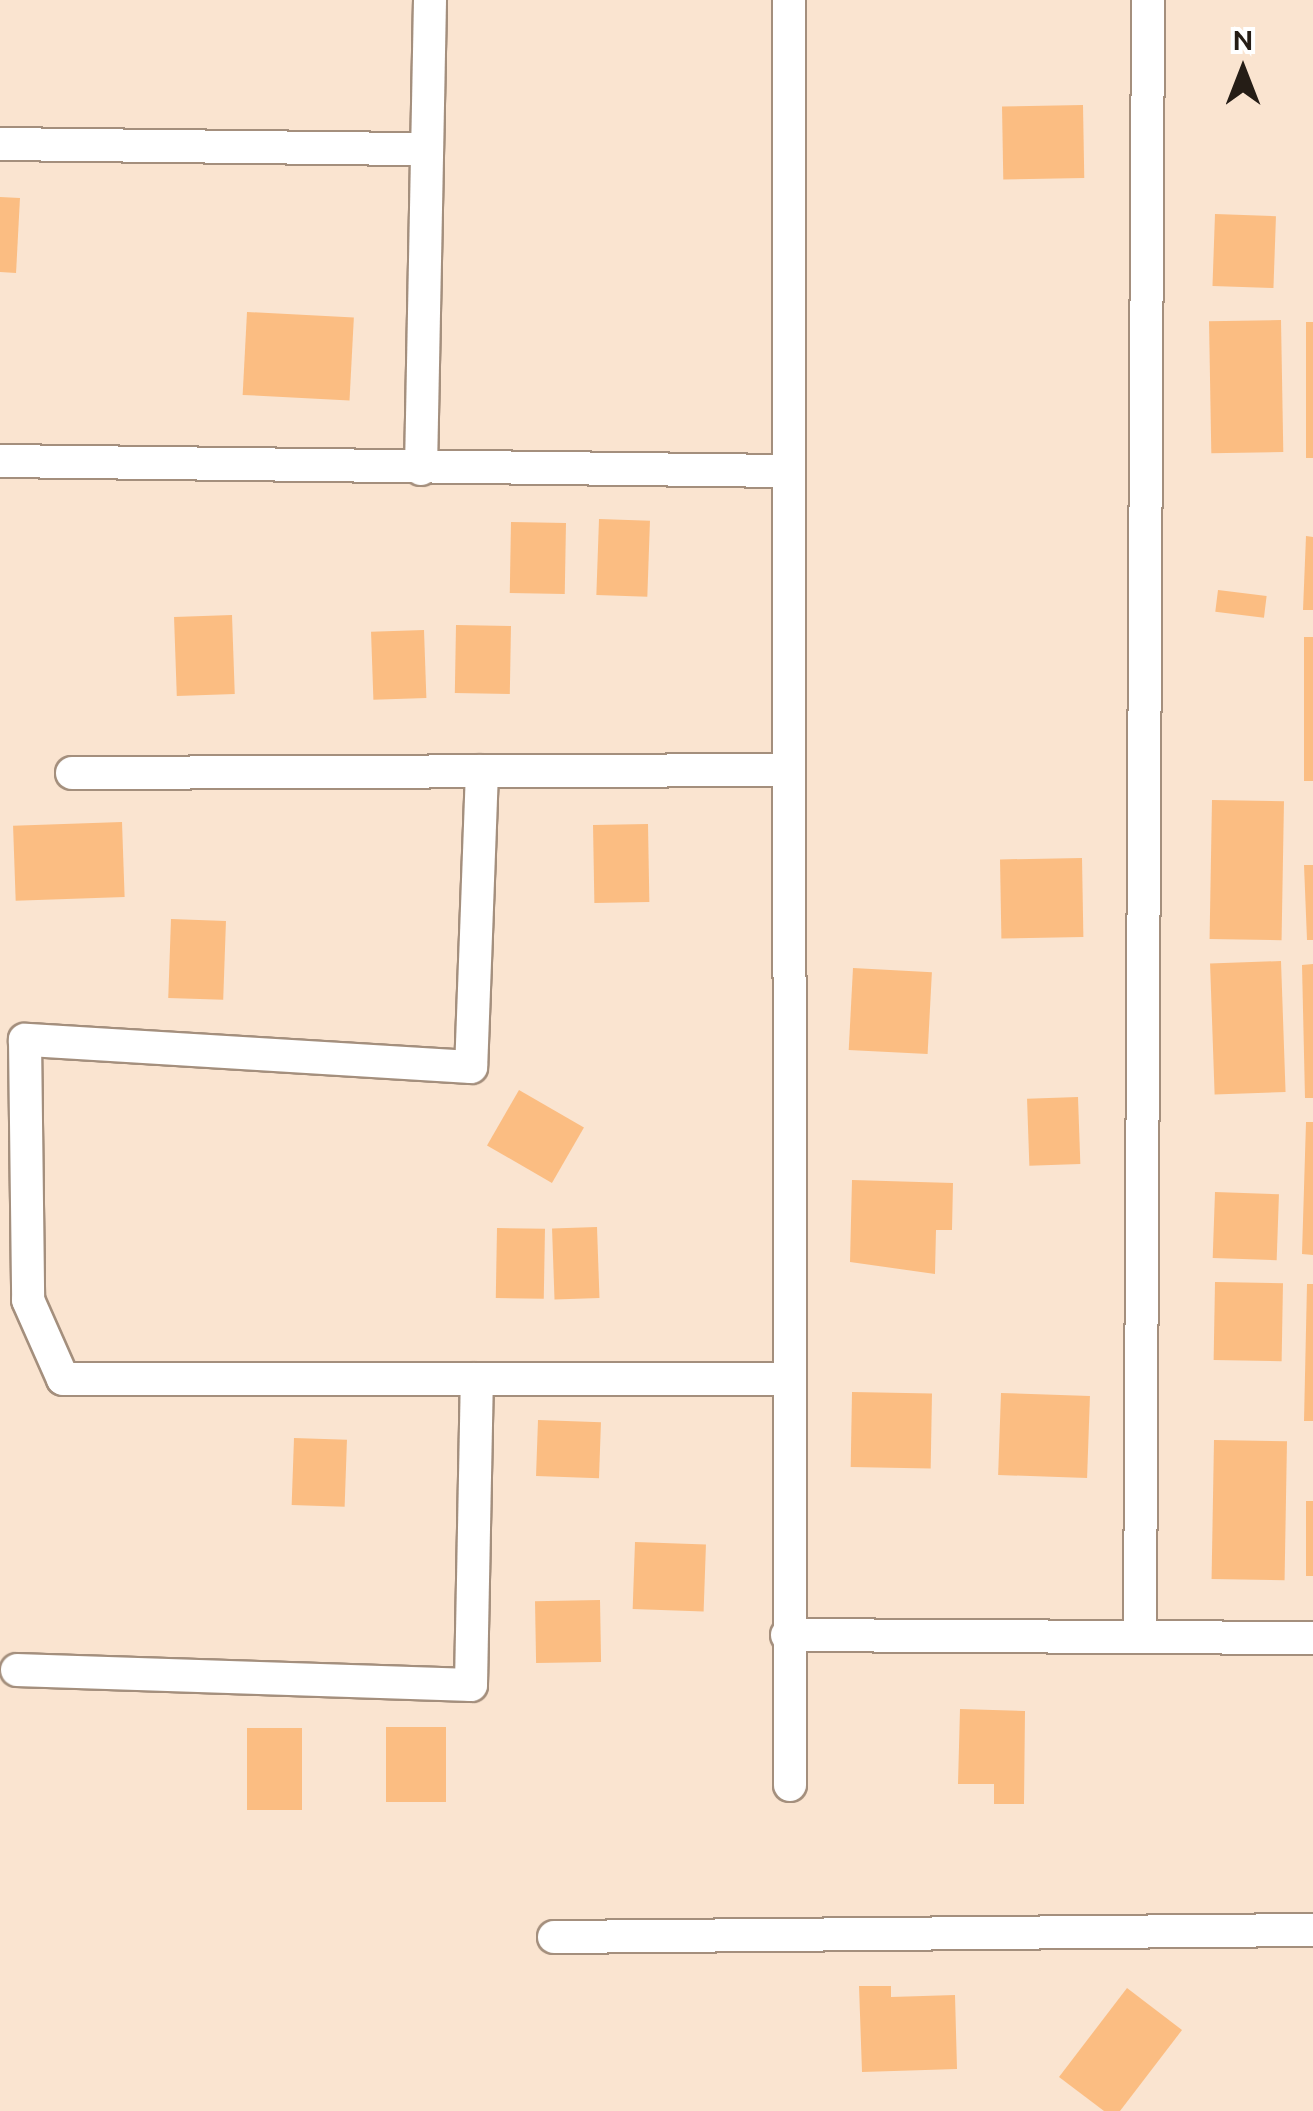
<!DOCTYPE html>
<html>
<head>
<meta charset="utf-8">
<style>
  body { margin:0 }
  #map { position:relative; width:1313px; height:2111px; overflow:hidden; background:#fae4d0; font-family:Ubuntu,sans-serif }
  div>[style] { position:absolute }
  [style*='--x'] { left:calc(var(--x)*1px); top:calc(var(--y)*1px); width:calc(var(--w)*1px); rotate:calc(var(--a)*1deg) }
  .building>* { inset:0; background:#fbbd82; transform-origin:0 0 }
  .roads { filter:drop-shadow(2px 0 #a48f7d) drop-shadow(-2px 0 #a48f7d) drop-shadow(0 2px #a48f7d) drop-shadow(0 -2px #a48f7d) }
  .minor>* { height:32px; margin:-16px; padding:0 16px; transform-origin:16px; border-radius:16px; background:#fff }
  span { translate:-50% -50%; white-space:nowrap; text-align:center; line-height:1.15; -webkit-text-stroke:8px #fff; paint-order:stroke }
  .north { position:absolute; left:1193px; top:20px; width:100px; height:100px; -webkit-text-stroke:8px #fff; paint-order:stroke; rotate:0deg; font-size:28px; font-weight:700; line-height:40px; text-align:center; color:#251d16 }
  .north::after { content:''; display:block; margin:auto; width:35px; height:45px; background:#251d16; clip-path:polygon(50% 0,100% 100%,50% 72%,0 100%) }
</style>
</head>
<body>
<div id="map">
  <div class="building">
    <div style="left:1083px;top:105px;width:73px;height:81px;rotate:89deg"></div>
    <div style="left:0;top:197px;width:20px;height:75px;rotate:3deg"></div>
    <div style="left:1215px;top:214px;width:61px;height:72px;rotate:2deg"></div>
    <div style="left:247px;top:312px;width:107px;height:83px;rotate:3deg"></div>
    <div style="left:1281px;top:320px;width:132px;height:72px;rotate:89deg"></div>
    <div style="left:1306px;top:322px;width:7px;height:136px"></div>
    <div style="left:599px;top:519px;width:51px;height:76px;rotate:2deg"></div>
    <div style="left:511px;top:522px;width:55px;height:71px;rotate:1deg"></div>
    <div style="clip-path:polygon(1306px 536px,1313px 537px,1313px 610px,1303px 610px)"></div>
    <div style="left:1218px;top:590px;width:49px;height:22px;rotate:7deg"></div>
    <div style="left:232px;top:615px;width:79px;height:58px;rotate:88deg"></div>
    <div style="left:456px;top:625px;width:55px;height:68px;rotate:1deg"></div>
    <div style="left:424px;top:630px;width:68px;height:53px;rotate:88deg"></div>
    <div style="left:1304px;top:637px;width:9px;height:144px"></div>
    <div style="left:1212px;top:800px;width:72px;height:139px;rotate:1deg"></div>
    <div style="left:122px;top:822px;width:75px;height:109px;rotate:88deg"></div>
    <div style="left:648px;top:824px;width:78px;height:55px;rotate:89deg"></div>
    <div style="left:1082px;top:858px;width:79px;height:82px;rotate:89deg"></div>
    <div style="clip-path:polygon(1304px 865px,1313px 865px,1313px 940px,1307px 940px)"></div>
    <div style="left:171px;top:919px;width:55px;height:79px;rotate:2deg"></div>
    <div style="left:1281px;top:961px;width:131px;height:71px;rotate:88deg"></div>
    <div style="clip-path:polygon(1313px 964px,1313px 1098px,1305px 1098px,1302px 965px)"></div>
    <div style="left:853px;top:968px;width:79px;height:82px;rotate:3deg"></div>
    <div style="left:519px;top:1090px;width:75px;height:64px;rotate:30deg"></div>
    <div style="left:1078px;top:1097px;width:67px;height:51px;rotate:88deg"></div>
    <div style="clip-path:polygon(1306px 1122px,1313px 1122px,1313px 1255px,1302px 1254px)"></div>
    <div style="clip-path:polygon(852px 1180px,953px 1183px,952px 1230px,936px 1230px,935px 1274px,850px 1262px)"></div>
    <div style="left:1215px;top:1192px;width:64px;height:66px;rotate:2deg"></div>
    <div style="left:597px;top:1227px;width:71px;height:45px;rotate:88deg"></div>
    <div style="left:497px;top:1228px;width:48px;height:70px;rotate:1deg"></div>
    <div style="left:1215px;top:1282px;width:68px;height:78px;rotate:1deg"></div>
    <div style="clip-path:polygon(1307px 1284px,1313px 1284px,1313px 1421px,1304px 1421px)"></div>
    <div style="left:852px;top:1392px;width:80px;height:75px;rotate:1deg"></div>
    <div style="left:1001px;top:1393px;width:89px;height:82px;rotate:2deg"></div>
    <div style="left:538px;top:1420px;width:63px;height:56px;rotate:2deg"></div>
    <div style="left:294px;top:1438px;width:53px;height:67px;rotate:2deg"></div>
    <div style="left:1214px;top:1440px;width:73px;height:139px;rotate:1deg"></div>
    <div style="left:1306px;top:1501px;width:7px;height:75px"></div>
    <div style="left:635px;top:1542px;width:71px;height:67px;rotate:2deg"></div>
    <div style="left:600px;top:1600px;width:62px;height:65px;rotate:89deg"></div>
    <div style="clip-path:polygon(960px 1709px,1025px 1711px,1024px 1804px,994px 1804px,994px 1784px,958px 1784px)"></div>
    <div style="left:386px;top:1727px;width:60px;height:75px"></div>
    <div style="left:247px;top:1728px;width:55px;height:82px"></div>
    <div style="clip-path:polygon(859px 1986px,891px 1986px,891px 1997px,955px 1995px,957px 2069px,862px 2072px)"></div>
    <div style="clip-path:polygon(1127px 1988px,1182px 2030px,1120px 2111px,1104px 2111px,1059px 2077px)"></div>
  </div>
  <div class="roads">
    <div class="minor">
      <div style="--x:789;--y:0;--w:1785;--a:89.97"></div>
      <div style="--x:0;--y:144;--w:427;--a:0.7"></div>
      <div style="--x:0;--y:461;--w:788;--a:0.73"></div>
      <div style="--x:421;--y:469;--w:469;--a:-88.9"></div>
      <div style="--x:482;--y:771;--w:296;--a:92.1"></div>
      <div style="--x:471;--y:1067;--w:447;--a:-176.5"></div>
      <div style="--x:25;--y:1040;--w:260;--a:89.3"></div>
      <div style="--x:28;--y:1300;--w:86;--a:66.1"></div>
      <div style="--x:63;--y:1379;--w:724;--a:0"></div>
      <div style="--x:72;--y:773;--w:716;--a:-0.24"></div>
      <div style="--x:787;--y:1635;--w:526;--a:0.33"></div>
      <div style="--x:1140;--y:1636;--w:1636;--a:-89.72"></div>
      <div style="--x:17;--y:1670;--w:454;--a:1.9"></div>
      <div style="--x:471;--y:1685;--w:306;--a:-88.9"></div>
      <div style="--x:554;--y:1937;--w:759;--a:-0.53"></div>
    </div>
  </div>
  <div class="north">N</div>
</div>
</body>
</html>
